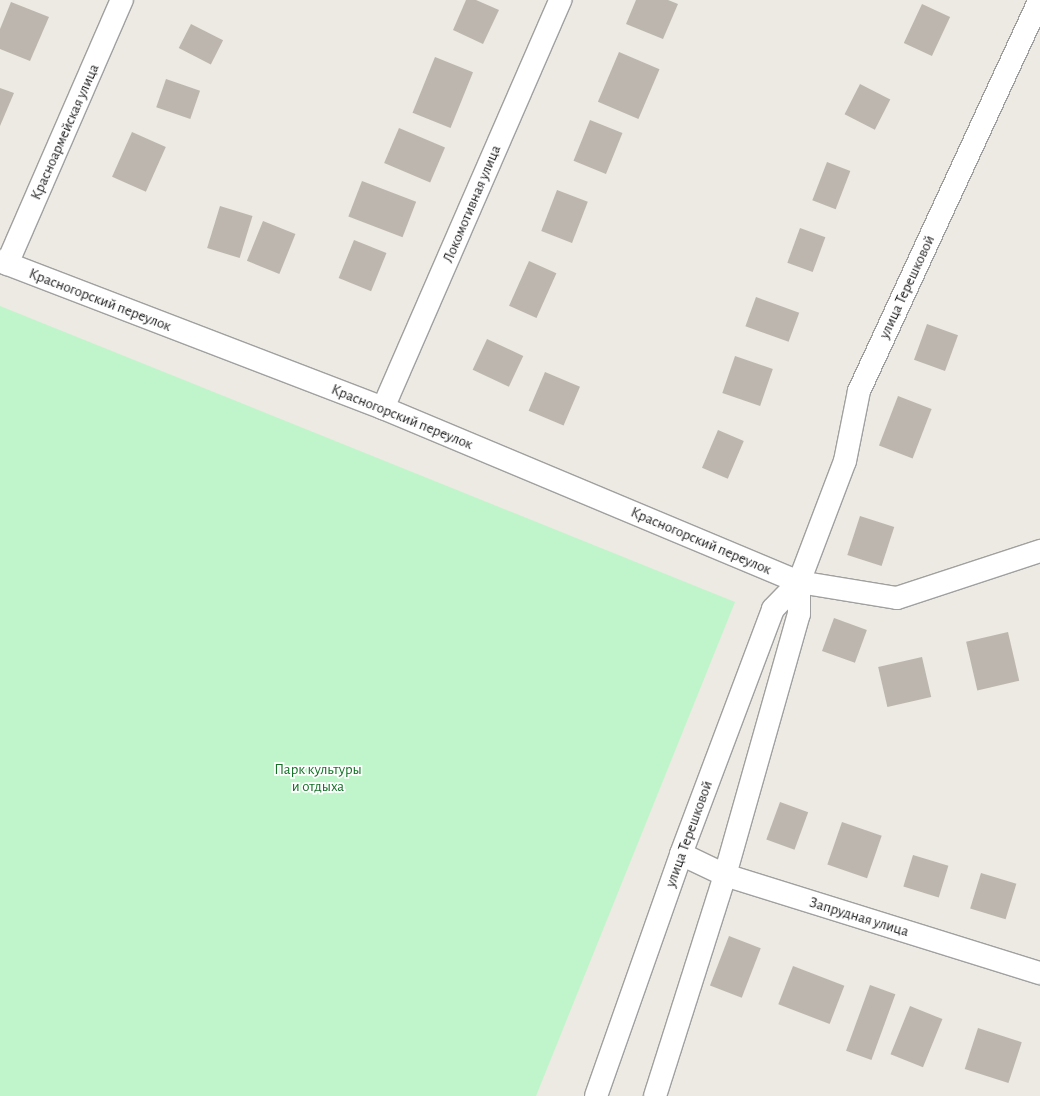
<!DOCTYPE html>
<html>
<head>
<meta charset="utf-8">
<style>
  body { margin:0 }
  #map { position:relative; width:1040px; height:1096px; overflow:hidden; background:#eceae2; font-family:"Alegreya Sans",sans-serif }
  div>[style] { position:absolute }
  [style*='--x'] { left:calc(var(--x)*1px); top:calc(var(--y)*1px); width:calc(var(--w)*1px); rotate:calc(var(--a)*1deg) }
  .park>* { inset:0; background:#c0f5cb }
  .building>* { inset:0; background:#bdb6af; transform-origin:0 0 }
  .roads { filter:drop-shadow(1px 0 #a0a0a0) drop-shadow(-1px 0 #a0a0a0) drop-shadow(0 1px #a0a0a0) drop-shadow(0 -1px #a0a0a0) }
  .minor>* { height:22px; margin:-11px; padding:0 11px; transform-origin:11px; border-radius:11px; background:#fff }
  span { translate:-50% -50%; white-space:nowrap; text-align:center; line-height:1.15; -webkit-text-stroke:3.5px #fff; paint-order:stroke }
  .street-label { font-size:15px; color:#1c1c1c }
  .park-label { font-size:15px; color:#127125 }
</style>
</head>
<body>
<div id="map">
  <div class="park">
    <div style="clip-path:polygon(0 306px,735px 602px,536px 1096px,0 1096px)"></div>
  </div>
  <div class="building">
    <div style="clip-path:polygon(466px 0,476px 0,499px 10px,483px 44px,453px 30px)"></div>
    <div style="clip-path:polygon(636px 0,668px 0,678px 4px,663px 39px,626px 24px)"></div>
    <div style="clip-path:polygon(11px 2px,49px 17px,30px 61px,0 49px,0 29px)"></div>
    <div style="left:922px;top:4px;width:31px;height:43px;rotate:25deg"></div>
    <div style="left:191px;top:24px;width:36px;height:27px;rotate:27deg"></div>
    <div style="left:619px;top:52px;width:44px;height:54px;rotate:23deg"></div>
    <div style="left:435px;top:57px;width:41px;height:60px;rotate:22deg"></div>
    <div style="left:166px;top:79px;width:36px;height:30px;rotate:19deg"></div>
    <div style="left:860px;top:84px;width:34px;height:34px;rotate:27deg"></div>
    <div style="clip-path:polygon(0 88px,14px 93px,0 126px)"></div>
    <div style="left:590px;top:120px;width:35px;height:44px;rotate:22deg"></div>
    <div style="left:399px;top:128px;width:50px;height:38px;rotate:23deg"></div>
    <div style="left:132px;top:132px;width:37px;height:49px;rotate:24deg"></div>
    <div style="left:827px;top:162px;width:25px;height:41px;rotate:21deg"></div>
    <div style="left:362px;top:181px;width:58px;height:38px;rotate:21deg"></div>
    <div style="left:557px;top:190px;width:33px;height:44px;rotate:21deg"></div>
    <div style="left:220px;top:206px;width:34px;height:44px;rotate:17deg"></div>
    <div style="left:263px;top:221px;width:35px;height:43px;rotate:22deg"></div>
    <div style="left:800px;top:228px;width:27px;height:37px;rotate:20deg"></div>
    <div style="left:354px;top:240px;width:35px;height:41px;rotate:22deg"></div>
    <div style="left:529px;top:261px;width:30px;height:49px;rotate:24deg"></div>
    <div style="left:756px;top:297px;width:46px;height:31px;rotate:20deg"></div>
    <div style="left:927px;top:324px;width:33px;height:38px;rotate:20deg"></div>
    <div style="left:487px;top:339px;width:40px;height:34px;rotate:25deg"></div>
    <div style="left:735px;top:356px;width:40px;height:39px;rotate:19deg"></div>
    <div style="left:545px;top:372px;width:38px;height:42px;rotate:23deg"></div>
    <div style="left:898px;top:396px;width:36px;height:53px;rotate:21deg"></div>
    <div style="left:718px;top:430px;width:28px;height:41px;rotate:23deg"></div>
    <div style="left:860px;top:516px;width:36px;height:41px;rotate:18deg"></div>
    <div style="left:834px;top:618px;width:35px;height:35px;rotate:20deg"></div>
    <div style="left:1008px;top:632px;width:50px;height:43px;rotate:77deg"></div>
    <div style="left:922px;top:657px;width:41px;height:45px;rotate:77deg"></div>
    <div style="left:780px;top:802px;width:30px;height:40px;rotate:20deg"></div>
    <div style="left:842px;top:822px;width:42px;height:45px;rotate:19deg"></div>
    <div style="left:913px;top:855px;width:37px;height:33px;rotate:17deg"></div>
    <div style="left:981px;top:873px;width:37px;height:37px;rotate:17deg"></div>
    <div style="left:729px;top:936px;width:34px;height:53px;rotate:21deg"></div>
    <div style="left:793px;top:966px;width:55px;height:41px;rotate:21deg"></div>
    <div style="left:870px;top:985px;width:27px;height:70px;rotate:20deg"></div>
    <div style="left:910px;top:1006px;width:35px;height:52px;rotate:22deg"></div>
    <div style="left:978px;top:1028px;width:46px;height:43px;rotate:18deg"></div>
  </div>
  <div class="roads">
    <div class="minor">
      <div style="--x:0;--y:261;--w:410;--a:21"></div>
      <div style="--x:383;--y:408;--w:451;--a:22.7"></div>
      <div style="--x:799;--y:582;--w:99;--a:9.3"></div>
      <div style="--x:897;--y:598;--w:151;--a:-18.2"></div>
      <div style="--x:7;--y:264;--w:288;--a:-66.5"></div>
      <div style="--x:383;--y:408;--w:445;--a:-66.5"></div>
      <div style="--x:681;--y:854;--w:49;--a:25.5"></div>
      <div style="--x:725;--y:875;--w:330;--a:17.3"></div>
      <div style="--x:596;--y:1096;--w:256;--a:-70.6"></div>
      <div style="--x:681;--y:854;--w:262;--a:-69.4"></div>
      <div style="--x:773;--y:609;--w:37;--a:-46"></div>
      <div style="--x:655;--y:1096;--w:232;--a:-72.4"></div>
      <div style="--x:725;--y:875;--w:271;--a:-74.2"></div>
      <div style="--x:799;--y:614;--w:32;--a:-90"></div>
      <div style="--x:799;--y:582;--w:129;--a:-69.2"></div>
      <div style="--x:845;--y:461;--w:71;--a:-78.7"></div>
      <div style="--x:859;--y:391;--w:431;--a:-65.2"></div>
    </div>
  </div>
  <div class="street-label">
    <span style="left:65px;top:132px;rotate:-66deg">Красноармейская улица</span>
    <span style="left:472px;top:204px;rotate:-67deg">Локомотивная улица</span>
    <span style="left:907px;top:287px;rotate:-65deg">улица Терешковой</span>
    <span style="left:100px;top:300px;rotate:21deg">Красногорский переулок</span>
    <span style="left:402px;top:417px;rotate:22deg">Красногорский переулок</span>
    <span style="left:701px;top:541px;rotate:23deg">Красногорский переулок</span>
    <span style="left:689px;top:834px;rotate:-70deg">улица Терешковой</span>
    <span style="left:859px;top:917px;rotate:17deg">Запрудная улица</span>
  </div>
  <div class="park-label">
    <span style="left:318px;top:778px">Парк культуры<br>и отдыха</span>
  </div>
</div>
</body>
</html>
